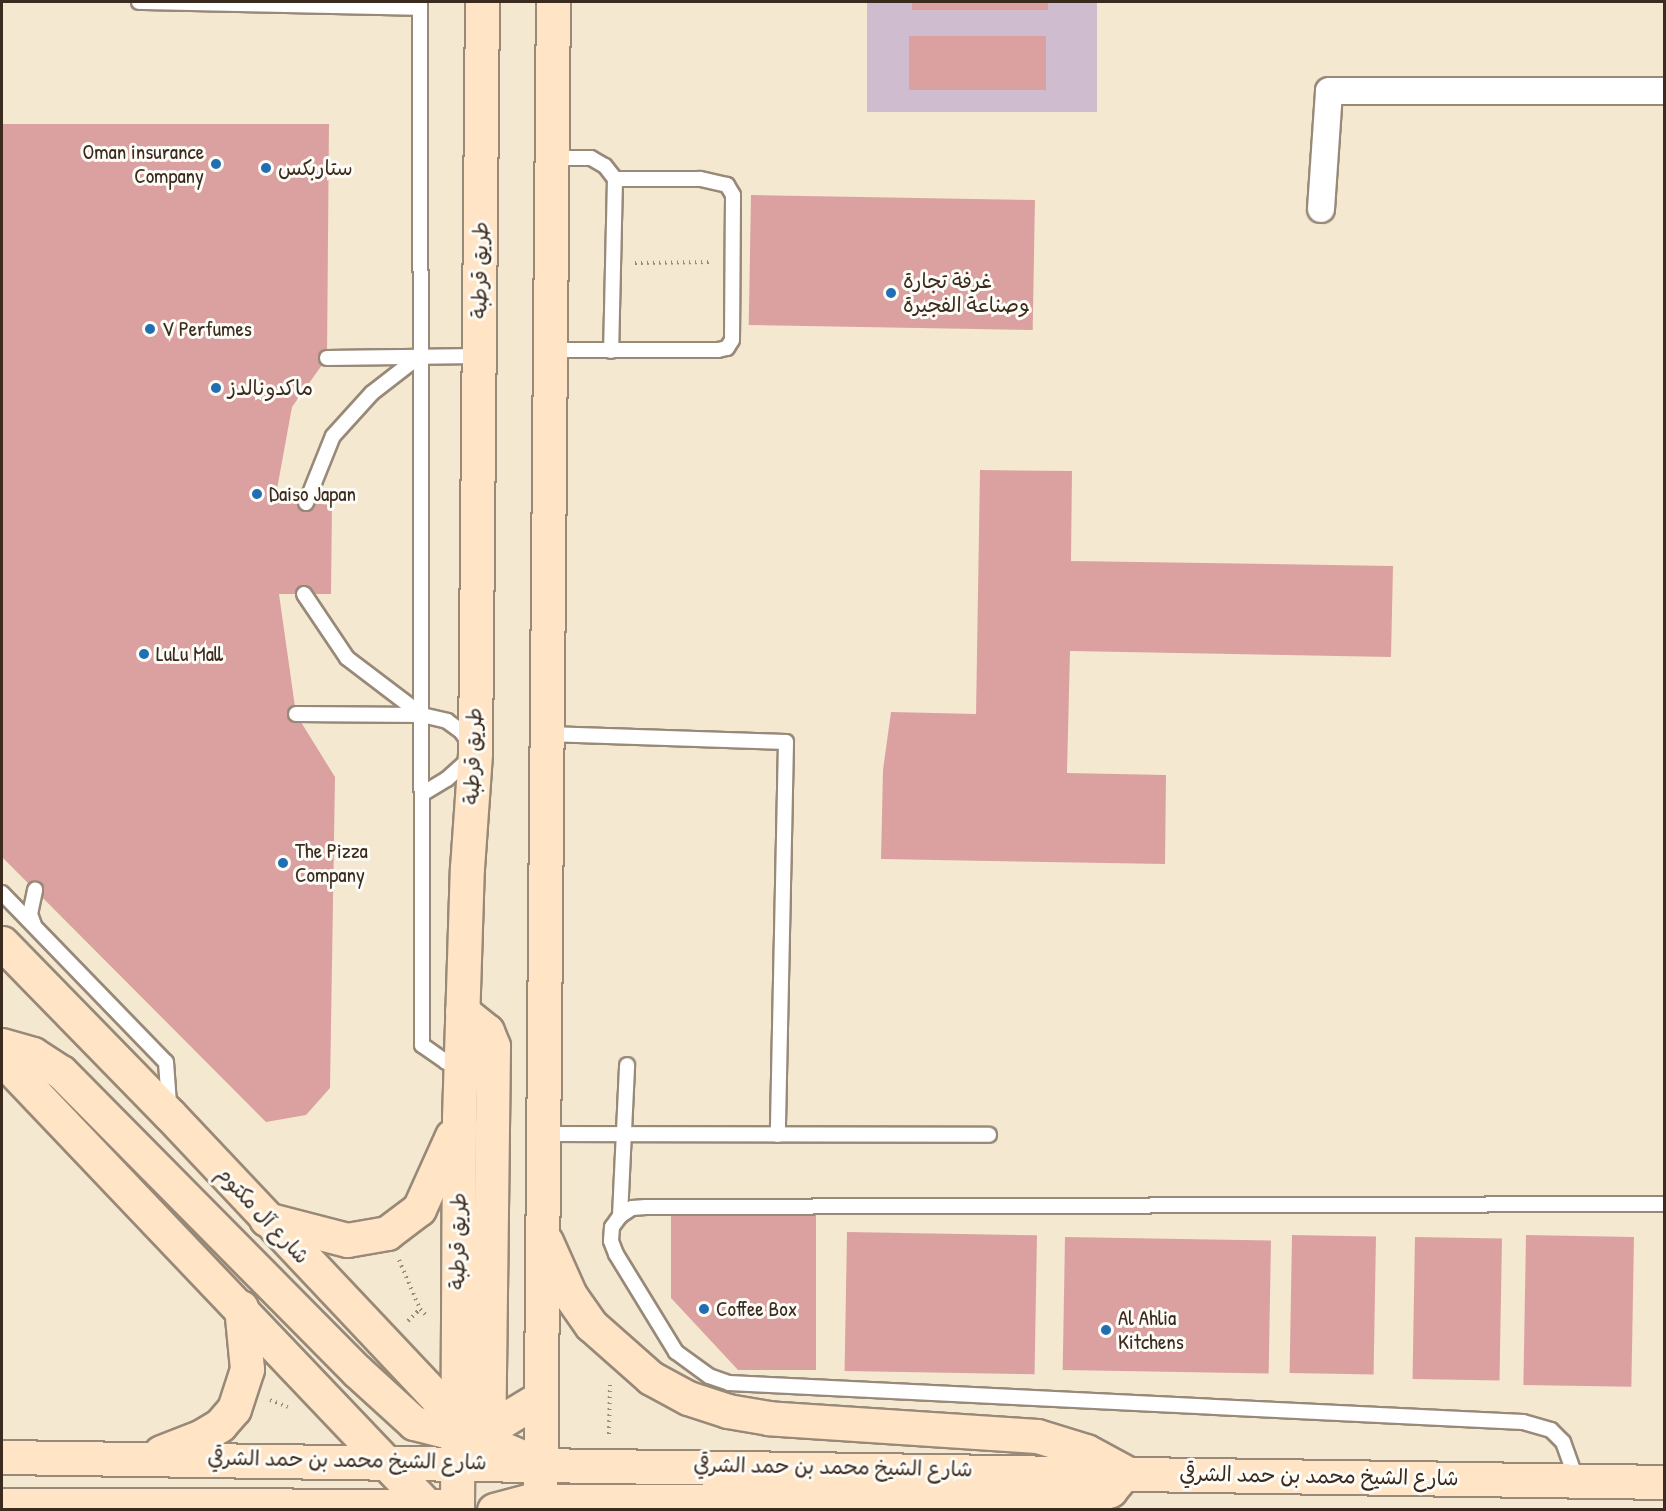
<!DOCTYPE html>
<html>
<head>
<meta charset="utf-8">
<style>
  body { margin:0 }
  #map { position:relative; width:1666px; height:1511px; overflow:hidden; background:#f5e8d1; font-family:"Patrick Hand","Playpen Sans Arabic",sans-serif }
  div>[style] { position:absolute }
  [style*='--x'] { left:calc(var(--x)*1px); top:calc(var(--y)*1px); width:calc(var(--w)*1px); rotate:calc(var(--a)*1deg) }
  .industrial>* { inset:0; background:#cfbdcf; transform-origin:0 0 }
  .building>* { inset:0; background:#dba1a0; transform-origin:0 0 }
  .path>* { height:4px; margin-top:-2px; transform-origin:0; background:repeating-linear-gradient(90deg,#988978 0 1.5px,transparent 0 6px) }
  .roads { filter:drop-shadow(2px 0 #988978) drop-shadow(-2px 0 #988978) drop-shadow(0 2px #988978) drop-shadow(0 -2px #988978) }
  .lane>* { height:14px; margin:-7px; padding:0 7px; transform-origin:7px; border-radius:7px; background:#fff }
  .street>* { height:26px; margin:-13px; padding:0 13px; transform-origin:13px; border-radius:13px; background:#fff }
  .secondary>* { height:33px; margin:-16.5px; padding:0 16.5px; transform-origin:16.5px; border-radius:16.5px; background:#ffe4c6 }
  .dots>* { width:16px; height:16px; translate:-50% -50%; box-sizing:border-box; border:3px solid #fdfcf7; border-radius:50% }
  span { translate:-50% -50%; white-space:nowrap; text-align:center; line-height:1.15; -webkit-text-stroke:6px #fdfcf7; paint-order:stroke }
  .poi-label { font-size:21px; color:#3b2a1e }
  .right { translate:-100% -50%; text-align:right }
  .left { translate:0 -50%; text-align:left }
  .street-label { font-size:21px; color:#3b2a1e }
  .frame { position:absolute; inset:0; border:3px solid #3b2a1e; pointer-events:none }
</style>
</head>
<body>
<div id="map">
  <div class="industrial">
    <div style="left:867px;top:2px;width:230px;height:110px"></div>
  </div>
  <div class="building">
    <div style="left:912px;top:2px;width:136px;height:8px"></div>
    <div style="left:909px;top:36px;width:137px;height:54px"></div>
    <div style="clip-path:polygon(2px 124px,329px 124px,327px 358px,292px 407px,275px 500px,332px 505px,331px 594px,279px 594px,296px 714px,335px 777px,330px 1088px,306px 1115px,266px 1122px,2px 857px)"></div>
    <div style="left:751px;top:195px;width:284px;height:130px;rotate:1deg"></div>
    <div style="clip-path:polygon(980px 470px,1072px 471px,1071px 561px,1393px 566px,1391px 657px,1070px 651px,1067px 773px,1166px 775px,1165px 864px,881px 859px,883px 770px,891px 712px,976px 714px)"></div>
    <div style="clip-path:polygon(671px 1214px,816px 1214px,816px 1370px,738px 1370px,671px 1298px)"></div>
    <div style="left:847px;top:1232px;width:190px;height:139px;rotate:1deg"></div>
    <div style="left:1292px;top:1235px;width:84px;height:138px;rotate:1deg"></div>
    <div style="left:1526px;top:1235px;width:108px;height:150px;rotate:1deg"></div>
    <div style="left:1065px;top:1237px;width:206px;height:133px;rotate:1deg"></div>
    <div style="left:1415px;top:1237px;width:87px;height:142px;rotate:1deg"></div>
  </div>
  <div class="path">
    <div style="--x:635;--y:263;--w:76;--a:-0.8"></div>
    <div style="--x:399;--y:1260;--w:53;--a:66.8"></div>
    <div style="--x:408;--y:1321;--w:17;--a:-45"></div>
    <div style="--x:420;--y:1309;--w:8;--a:45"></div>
    <div style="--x:270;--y:1400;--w:19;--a:21"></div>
    <div style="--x:609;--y:1434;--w:49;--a:-88.8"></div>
  </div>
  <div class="roads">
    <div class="lane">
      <div style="--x:139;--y:2;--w:281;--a:1.2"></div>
      <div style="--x:420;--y:2;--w:1043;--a:89.89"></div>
      <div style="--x:422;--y:1045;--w:29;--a:35"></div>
      <div style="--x:446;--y:1062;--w:14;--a:12"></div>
      <div style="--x:552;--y:158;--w:39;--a:0"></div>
      <div style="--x:591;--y:158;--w:16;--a:30"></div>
      <div style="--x:605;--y:166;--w:16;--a:52"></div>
      <div style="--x:615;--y:179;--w:172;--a:91.3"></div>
      <div style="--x:549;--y:350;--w:169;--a:0"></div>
      <div style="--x:718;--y:350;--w:9;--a:-13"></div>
      <div style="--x:727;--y:348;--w:9;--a:-58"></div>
      <div style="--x:732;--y:340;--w:145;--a:-89.6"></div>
      <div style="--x:733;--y:195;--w:12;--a:-121"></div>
      <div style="--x:727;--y:185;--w:28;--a:-167"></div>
      <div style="--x:700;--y:179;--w:85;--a:180"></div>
      <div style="--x:327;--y:358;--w:152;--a:-0.8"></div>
      <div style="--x:306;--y:503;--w:72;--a:-68.1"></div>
      <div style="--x:333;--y:436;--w:58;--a:-47.8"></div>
      <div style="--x:372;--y:393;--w:62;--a:-37.8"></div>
      <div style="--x:304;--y:594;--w:77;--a:56.1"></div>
      <div style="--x:347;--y:658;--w:94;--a:37.2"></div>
      <div style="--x:296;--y:714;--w:126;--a:0.5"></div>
      <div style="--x:422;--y:715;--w:26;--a:13"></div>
      <div style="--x:447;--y:721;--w:17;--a:36"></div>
      <div style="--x:461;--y:731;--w:14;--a:56"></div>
      <div style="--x:547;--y:734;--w:239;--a:1.9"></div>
      <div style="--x:786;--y:742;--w:393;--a:91.2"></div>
      <div style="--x:422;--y:794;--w:29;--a:-31"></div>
      <div style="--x:447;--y:779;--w:31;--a:-42"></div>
      <div style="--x:2;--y:893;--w:235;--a:45.9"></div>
      <div style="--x:166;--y:1062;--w:42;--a:85.9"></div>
      <div style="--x:34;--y:925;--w:12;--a:-110"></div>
      <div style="--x:30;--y:914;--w:25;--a:-78"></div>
      <div style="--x:544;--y:1134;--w:445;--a:0.1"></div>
      <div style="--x:620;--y:1216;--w:151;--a:-87.3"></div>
      <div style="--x:1577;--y:1481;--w:41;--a:-109.7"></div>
      <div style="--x:1563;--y:1442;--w:17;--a:-135"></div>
      <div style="--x:1551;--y:1430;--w:29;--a:-164"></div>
      <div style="--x:1523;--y:1422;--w:795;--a:-177.19"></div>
      <div style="--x:729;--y:1383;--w:21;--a:-161"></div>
      <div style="--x:709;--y:1376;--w:41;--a:-144"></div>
      <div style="--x:676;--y:1352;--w:115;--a:-121.5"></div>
      <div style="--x:616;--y:1254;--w:14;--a:-111"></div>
      <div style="--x:611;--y:1241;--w:14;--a:-86"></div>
      <div style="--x:612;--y:1227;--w:14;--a:-54"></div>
      <div style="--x:620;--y:1216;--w:14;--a:-34"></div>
      <div style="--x:632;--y:1208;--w:14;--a:-4"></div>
      <div style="--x:646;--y:1207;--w:1018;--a:-0.17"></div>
    </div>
    <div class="street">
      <div style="--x:1321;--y:209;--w:118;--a:-86.1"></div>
      <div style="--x:1329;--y:91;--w:335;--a:0"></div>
    </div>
    <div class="secondary">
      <div style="--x:2;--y:943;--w:240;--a:45.7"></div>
      <div style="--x:170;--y:1115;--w:419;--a:46.7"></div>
      <div style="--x:457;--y:1420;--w:37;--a:36"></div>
      <div style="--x:487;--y:1442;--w:39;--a:23"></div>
      <div style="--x:462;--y:1011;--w:32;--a:39"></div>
      <div style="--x:487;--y:1031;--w:16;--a:68"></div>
      <div style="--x:493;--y:1046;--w:402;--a:90.7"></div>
      <div style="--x:2;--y:1045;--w:32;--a:16"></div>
      <div style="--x:33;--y:1054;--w:33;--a:33"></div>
      <div style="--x:61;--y:1072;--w:421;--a:45.3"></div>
      <div style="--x:357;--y:1371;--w:77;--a:42.4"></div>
      <div style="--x:414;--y:1423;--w:44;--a:14.3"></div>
      <div style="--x:457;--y:1434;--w:30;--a:-8"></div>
      <div style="--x:487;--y:1430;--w:62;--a:-31.1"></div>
      <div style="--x:2;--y:1059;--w:622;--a:46.43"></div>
      <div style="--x:266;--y:1219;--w:84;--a:14.5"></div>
      <div style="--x:347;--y:1240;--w:41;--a:-9.9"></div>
      <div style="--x:387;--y:1233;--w:40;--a:-37"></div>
      <div style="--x:419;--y:1209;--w:80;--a:-65.7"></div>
      <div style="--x:161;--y:1452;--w:44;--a:-21.3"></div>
      <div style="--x:202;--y:1436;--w:21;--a:-31"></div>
      <div style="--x:220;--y:1425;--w:21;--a:-49"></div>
      <div style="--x:234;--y:1409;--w:42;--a:-72"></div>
      <div style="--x:247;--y:1369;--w:62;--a:-95.5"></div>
      <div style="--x:2;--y:1457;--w:1662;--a:0.86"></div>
      <div style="--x:2;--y:1505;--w:442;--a:0.1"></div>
      <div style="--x:457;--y:1510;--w:392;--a:-89.7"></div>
      <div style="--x:459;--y:1118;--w:250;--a:-88.2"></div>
      <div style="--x:467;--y:868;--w:115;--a:-86"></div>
      <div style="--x:475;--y:753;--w:751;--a:-89.47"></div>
      <div style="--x:494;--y:1510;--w:35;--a:-15"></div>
      <div style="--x:528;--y:1501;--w:549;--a:0"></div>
      <div style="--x:1077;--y:1501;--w:35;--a:-18"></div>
      <div style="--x:1110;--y:1490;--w:23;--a:-50"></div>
      <div style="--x:1125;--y:1472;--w:44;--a:-151.7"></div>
      <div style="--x:1086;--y:1451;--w:51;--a:-163"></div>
      <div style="--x:1037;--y:1436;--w:269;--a:-176.2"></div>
      <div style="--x:769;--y:1418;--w:42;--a:-170.3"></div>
      <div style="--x:728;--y:1411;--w:42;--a:-162"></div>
      <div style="--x:688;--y:1398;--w:42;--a:-151.6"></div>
      <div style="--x:651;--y:1378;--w:80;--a:-138.5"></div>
      <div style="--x:591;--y:1325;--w:37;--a:-125"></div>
      <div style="--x:570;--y:1295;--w:59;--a:-114"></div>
      <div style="--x:540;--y:1510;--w:1508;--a:-89.51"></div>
    </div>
  </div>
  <div class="dots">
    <div style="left:216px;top:164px;background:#1f6fb2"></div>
    <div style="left:266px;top:168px;background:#1f6fb2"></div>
    <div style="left:891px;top:293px;background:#1f6fb2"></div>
    <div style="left:150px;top:329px;background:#1f6fb2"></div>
    <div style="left:216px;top:388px;background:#1f6fb2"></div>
    <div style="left:257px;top:494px;background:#1f6fb2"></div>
    <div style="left:144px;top:654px;background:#1f6fb2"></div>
    <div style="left:283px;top:863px;background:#1f6fb2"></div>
    <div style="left:704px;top:1309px;background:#1f6fb2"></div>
    <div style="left:1106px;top:1330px;background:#1f6fb2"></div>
  </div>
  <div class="poi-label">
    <span class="right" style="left:204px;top:164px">Oman insurance<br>Company</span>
    <span class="left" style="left:278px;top:168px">ستاربكس</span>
    <span class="left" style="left:903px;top:293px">غرفة تجارة<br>وصناعة الفجيرة</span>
    <span class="left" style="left:162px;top:329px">V Perfumes</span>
    <span class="left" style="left:228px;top:388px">ماكدونالدز</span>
    <span class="left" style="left:269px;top:494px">Daiso Japan</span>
    <span class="left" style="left:156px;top:654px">LuLu Mall</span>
    <span class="left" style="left:295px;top:863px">The Pizza<br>Company</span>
    <span class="left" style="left:716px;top:1309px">Coffee Box</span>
    <span class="left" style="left:1118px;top:1330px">Al Ahlia<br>Kitchens</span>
  </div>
  <div class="street-label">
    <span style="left:480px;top:270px;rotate:-89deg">طريق قرطبة</span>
    <span style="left:473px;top:756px;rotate:-88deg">طريق قرطبة</span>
    <span style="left:263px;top:1215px;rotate:47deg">شارع آل مكتوم</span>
    <span style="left:458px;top:1241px;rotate:-89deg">طريق قرطبة</span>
    <span style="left:347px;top:1460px;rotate:1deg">شارع الشيخ محمد بن حمد الشرقي</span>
    <span style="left:833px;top:1467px;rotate:1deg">شارع الشيخ محمد بن حمد الشرقي</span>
    <span style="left:1319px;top:1476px;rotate:1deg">شارع الشيخ محمد بن حمد الشرقي</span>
  </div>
  <div class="frame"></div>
</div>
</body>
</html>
